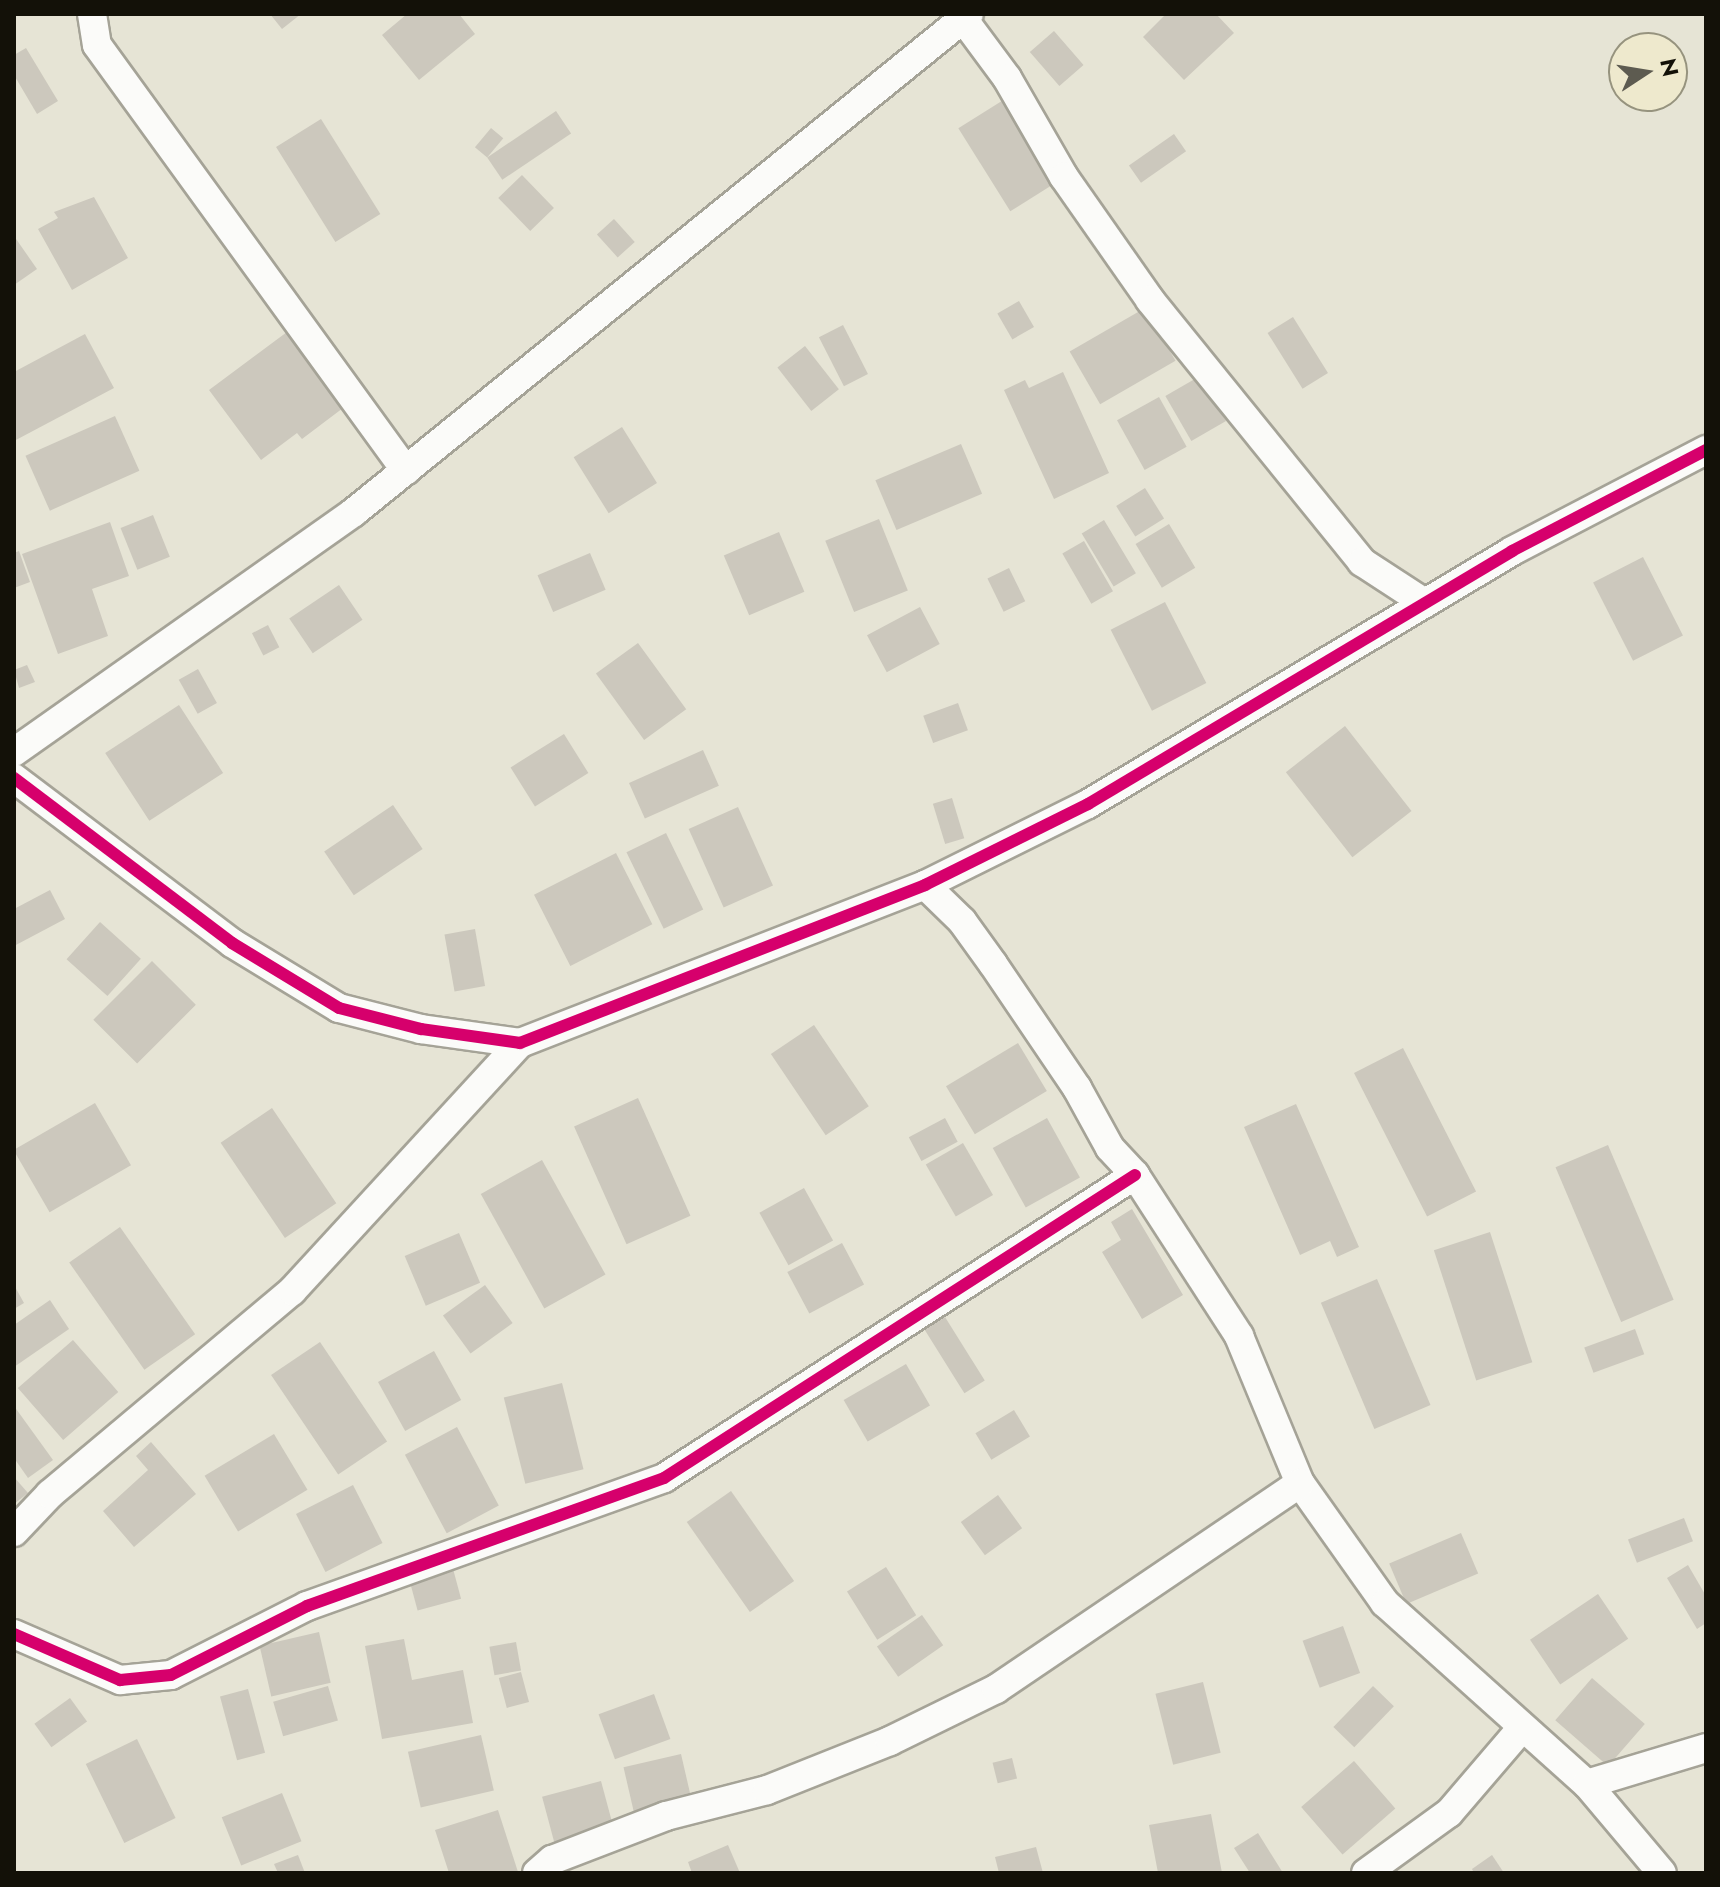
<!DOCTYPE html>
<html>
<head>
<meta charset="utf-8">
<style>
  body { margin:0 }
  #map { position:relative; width:1720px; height:1887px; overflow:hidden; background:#e6e4d5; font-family:Jost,sans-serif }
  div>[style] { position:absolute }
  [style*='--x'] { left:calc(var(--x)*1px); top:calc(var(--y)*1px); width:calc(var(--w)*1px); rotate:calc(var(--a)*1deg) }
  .building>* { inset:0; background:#ccc8bd; transform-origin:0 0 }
  .roads { filter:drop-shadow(2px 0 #a5a397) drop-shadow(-2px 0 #a5a397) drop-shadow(0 2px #a5a397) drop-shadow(0 -2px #a5a397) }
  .street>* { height:28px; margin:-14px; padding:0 14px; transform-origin:14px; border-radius:14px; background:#fbfbf9 }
  .cycleway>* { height:12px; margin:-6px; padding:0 6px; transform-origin:6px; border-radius:6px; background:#d6006c }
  span { translate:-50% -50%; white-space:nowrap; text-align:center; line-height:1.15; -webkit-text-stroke:6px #eee9cd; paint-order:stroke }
  .frame { position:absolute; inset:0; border:16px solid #131108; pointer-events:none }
  .north { position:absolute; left:1608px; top:32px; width:80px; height:80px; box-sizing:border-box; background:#eee9cd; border:2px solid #96937e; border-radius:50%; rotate:78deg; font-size:22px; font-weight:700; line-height:32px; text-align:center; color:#131108 }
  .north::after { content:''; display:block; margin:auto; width:28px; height:36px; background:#5d5b50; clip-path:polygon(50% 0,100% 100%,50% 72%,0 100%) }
</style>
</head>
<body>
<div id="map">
  <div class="building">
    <div style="clip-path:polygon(270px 14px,301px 14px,282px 29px)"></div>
    <div style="clip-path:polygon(407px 14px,459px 14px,475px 34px,419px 80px,382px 35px)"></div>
    <div style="clip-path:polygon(1166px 14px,1216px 14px,1234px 33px,1184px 80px,1143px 37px)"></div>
    <div style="left:1054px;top:31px;width:45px;height:32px;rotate:49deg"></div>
    <div style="clip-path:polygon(26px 48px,58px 101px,37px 114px,14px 75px,14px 55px)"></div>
    <div style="left:1005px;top:99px;width:98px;height:55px;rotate:58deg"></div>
    <div style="left:556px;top:111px;width:27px;height:83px;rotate:56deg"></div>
    <div style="left:321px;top:119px;width:112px;height:53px;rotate:58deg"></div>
    <div style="left:491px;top:128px;width:16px;height:25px;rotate:40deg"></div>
    <div style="left:1174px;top:134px;width:21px;height:55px;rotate:55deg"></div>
    <div style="left:522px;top:175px;width:46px;height:33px;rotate:46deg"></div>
    <div style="clip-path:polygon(94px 197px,128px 258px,72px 290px,38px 229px,58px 218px,54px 212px)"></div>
    <div style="left:614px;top:219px;width:31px;height:23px;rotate:48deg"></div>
    <div style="clip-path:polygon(14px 236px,37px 269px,14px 285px)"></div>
    <div style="left:1019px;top:301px;width:30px;height:25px;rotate:60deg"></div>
    <div style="left:1145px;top:308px;width:61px;height:87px;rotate:60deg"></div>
    <div style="left:1293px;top:317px;width:66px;height:30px;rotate:58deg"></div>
    <div style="left:843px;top:325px;width:55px;height:27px;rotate:63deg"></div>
    <div style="clip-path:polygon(287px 332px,343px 408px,302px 439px,297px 433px,261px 460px,209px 390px)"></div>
    <div style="clip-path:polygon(85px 334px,114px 388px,14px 441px,14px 372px)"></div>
    <div style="left:805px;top:346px;width:55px;height:35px;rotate:52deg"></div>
    <div style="clip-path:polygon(1063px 372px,1109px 473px,1054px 499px,1004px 390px,1025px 380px,1029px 388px)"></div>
    <div style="left:1200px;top:376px;width:52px;height:40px;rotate:60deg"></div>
    <div style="left:1159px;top:397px;width:57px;height:48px;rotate:61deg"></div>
    <div style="left:115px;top:416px;width:60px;height:98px;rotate:66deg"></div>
    <div style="left:622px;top:427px;width:66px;height:57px;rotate:58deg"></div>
    <div style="left:961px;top:444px;width:54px;height:93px;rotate:67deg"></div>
    <div style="left:1145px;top:488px;width:36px;height:34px;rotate:58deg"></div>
    <div style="left:153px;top:515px;width:45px;height:35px;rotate:68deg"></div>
    <div style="left:879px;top:519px;width:77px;height:58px;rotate:68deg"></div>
    <div style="left:1104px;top:520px;width:62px;height:26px;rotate:59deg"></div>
    <div style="clip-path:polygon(110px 522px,129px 576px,92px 589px,108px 636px,58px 654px,22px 554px)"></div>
    <div style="left:1169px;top:524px;width:51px;height:39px;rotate:59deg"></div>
    <div style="left:779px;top:532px;width:65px;height:60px;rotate:67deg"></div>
    <div style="left:1084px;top:541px;width:58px;height:25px;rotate:60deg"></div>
    <div style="clip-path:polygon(19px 551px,30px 582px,14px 588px,14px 553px)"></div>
    <div style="left:590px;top:553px;width:40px;height:57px;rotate:67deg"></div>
    <div style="left:1643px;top:557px;width:88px;height:56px;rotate:63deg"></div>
    <div style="left:1009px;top:568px;width:37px;height:24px;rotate:64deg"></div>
    <div style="left:339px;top:585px;width:42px;height:60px;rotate:56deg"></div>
    <div style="left:1165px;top:602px;width:91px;height:61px;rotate:63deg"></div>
    <div style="left:920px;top:607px;width:42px;height:60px;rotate:62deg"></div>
    <div style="left:268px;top:625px;width:25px;height:18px;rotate:63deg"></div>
    <div style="left:638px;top:643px;width:82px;height:52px;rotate:54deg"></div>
    <div style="clip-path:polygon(27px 665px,35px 682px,19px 688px,14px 670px)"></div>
    <div style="left:198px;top:669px;width:39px;height:22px;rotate:61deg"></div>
    <div style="left:958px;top:703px;width:29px;height:37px;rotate:70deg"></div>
    <div style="left:179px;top:705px;width:81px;height:88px;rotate:57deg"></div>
    <div style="left:1345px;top:726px;width:108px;height:75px;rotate:52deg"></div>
    <div style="left:564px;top:734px;width:46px;height:63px;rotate:58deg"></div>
    <div style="left:703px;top:750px;width:39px;height:81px;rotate:66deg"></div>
    <div style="left:952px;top:798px;width:42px;height:20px;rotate:73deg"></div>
    <div style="left:393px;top:805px;width:53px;height:83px;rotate:56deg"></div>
    <div style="left:738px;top:807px;width:86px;height:54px;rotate:66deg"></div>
    <div style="left:666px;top:833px;width:85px;height:44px;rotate:64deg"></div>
    <div style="left:616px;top:853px;width:80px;height:92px;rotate:63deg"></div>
    <div style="clip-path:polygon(50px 890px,65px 919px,14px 946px,14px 909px)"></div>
    <div style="left:100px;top:922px;width:55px;height:50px;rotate:42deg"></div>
    <div style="left:475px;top:929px;width:58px;height:31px;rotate:80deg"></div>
    <div style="left:152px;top:961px;width:62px;height:83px;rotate:45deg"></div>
    <div style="left:814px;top:1025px;width:98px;height:52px;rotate:56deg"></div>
    <div style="left:1018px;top:1043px;width:56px;height:84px;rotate:59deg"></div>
    <div style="left:1403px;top:1048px;width:161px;height:55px;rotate:63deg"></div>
    <div style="left:638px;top:1098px;width:129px;height:70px;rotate:66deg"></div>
    <div style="left:95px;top:1103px;width:72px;height:94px;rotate:60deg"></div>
    <div style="clip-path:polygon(1296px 1104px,1359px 1247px,1337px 1257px,1330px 1241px,1300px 1255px,1244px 1127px)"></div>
    <div style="left:272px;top:1108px;width:115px;height:62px;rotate:56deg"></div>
    <div style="left:945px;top:1118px;width:27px;height:41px;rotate:62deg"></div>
    <div style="left:1047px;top:1118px;width:68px;height:62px;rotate:61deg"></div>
    <div style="left:963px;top:1143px;width:60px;height:43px;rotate:60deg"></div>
    <div style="left:1608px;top:1145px;width:168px;height:57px;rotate:67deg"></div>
    <div style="left:542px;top:1160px;width:131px;height:70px;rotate:61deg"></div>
    <div style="left:804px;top:1188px;width:60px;height:51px;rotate:61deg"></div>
    <div style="clip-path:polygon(1132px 1209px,1183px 1295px,1142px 1319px,1102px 1252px,1121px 1240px,1111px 1222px)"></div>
    <div style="left:120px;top:1227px;width:131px;height:62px;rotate:55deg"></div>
    <div style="left:1490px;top:1232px;width:137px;height:59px;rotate:72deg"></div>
    <div style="left:459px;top:1233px;width:54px;height:59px;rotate:67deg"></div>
    <div style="left:842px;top:1243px;width:47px;height:62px;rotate:62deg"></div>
    <div style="left:1377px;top:1279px;width:137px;height:61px;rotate:67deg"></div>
    <div style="clip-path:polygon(14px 1285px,24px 1303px,14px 1309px)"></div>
    <div style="left:485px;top:1285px;width:47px;height:52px;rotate:54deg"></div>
    <div style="clip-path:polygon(50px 1300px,69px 1329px,14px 1367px,14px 1325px)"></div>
    <div style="left:945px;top:1317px;width:75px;height:24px;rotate:58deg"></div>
    <div style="left:1635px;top:1329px;width:27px;height:54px;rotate:70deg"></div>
    <div style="left:73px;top:1340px;width:69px;height:73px;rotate:49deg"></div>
    <div style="left:320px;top:1342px;width:120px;height:59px;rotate:56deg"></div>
    <div style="left:434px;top:1351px;width:56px;height:64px;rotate:61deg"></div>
    <div style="left:906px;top:1364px;width:48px;height:72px;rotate:60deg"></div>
    <div style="left:562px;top:1383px;width:89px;height:60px;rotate:76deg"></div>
    <div style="clip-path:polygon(14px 1406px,53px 1460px,28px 1478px,14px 1458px)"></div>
    <div style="left:1014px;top:1410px;width:31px;height:45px;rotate:59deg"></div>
    <div style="left:457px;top:1427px;width:89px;height:59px;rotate:62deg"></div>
    <div style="left:274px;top:1434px;width:65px;height:81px;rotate:59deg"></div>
    <div style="clip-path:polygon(151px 1442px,196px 1494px,134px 1547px,103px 1511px,148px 1470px,136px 1456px)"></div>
    <div style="clip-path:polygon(14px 1477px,28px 1493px,14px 1504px)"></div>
    <div style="left:353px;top:1485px;width:65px;height:64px;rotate:63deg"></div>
    <div style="left:731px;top:1491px;width:110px;height:54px;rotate:55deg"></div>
    <div style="left:998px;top:1495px;width:41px;height:46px;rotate:54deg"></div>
    <div style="left:1684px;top:1518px;width:25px;height:60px;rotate:69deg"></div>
    <div style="left:1461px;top:1533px;width:44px;height:78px;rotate:67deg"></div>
    <div style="left:452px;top:1565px;width:35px;height:45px;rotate:75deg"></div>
    <div style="clip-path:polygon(1688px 1565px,1706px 1596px,1706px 1623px,1697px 1629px,1667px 1578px)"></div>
    <div style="left:886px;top:1567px;width:57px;height:46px;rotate:58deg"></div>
    <div style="left:1598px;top:1594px;width:54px;height:82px;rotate:56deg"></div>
    <div style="left:922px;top:1615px;width:37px;height:55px;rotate:55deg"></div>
    <div style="left:1343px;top:1626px;width:50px;height:43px;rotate:70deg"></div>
    <div style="left:319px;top:1632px;width:52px;height:61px;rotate:77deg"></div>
    <div style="clip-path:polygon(404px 1639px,412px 1680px,463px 1670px,473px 1723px,382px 1739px,365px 1646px)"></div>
    <div style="left:516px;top:1642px;width:29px;height:27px;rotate:80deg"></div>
    <div style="left:521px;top:1672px;width:31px;height:23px;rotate:75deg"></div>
    <div style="left:1592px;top:1678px;width:70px;height:56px;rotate:41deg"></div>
    <div style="left:1203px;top:1682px;width:73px;height:49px;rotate:76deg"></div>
    <div style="left:328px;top:1686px;width:36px;height:57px;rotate:74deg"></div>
    <div style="left:1373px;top:1686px;width:29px;height:57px;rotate:44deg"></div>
    <div style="left:248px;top:1689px;width:66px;height:29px;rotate:75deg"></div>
    <div style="left:654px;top:1694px;width:48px;height:59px;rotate:70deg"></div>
    <div style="left:70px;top:1698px;width:29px;height:44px;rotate:54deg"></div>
    <div style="left:481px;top:1735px;width:57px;height:75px;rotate:77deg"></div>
    <div style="left:137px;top:1739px;width:88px;height:57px;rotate:64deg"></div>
    <div style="left:681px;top:1754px;width:48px;height:59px;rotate:77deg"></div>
    <div style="left:1012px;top:1758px;width:21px;height:20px;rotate:76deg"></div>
    <div style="left:1354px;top:1761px;width:63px;height:70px;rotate:49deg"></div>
    <div style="left:601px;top:1781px;width:48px;height:61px;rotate:75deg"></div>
    <div style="left:282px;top:1793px;width:52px;height:65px;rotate:68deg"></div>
    <div style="clip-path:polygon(498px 1810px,518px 1872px,449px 1873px,435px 1830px)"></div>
    <div style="clip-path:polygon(1211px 1814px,1222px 1873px,1158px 1873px,1149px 1825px)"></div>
    <div style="clip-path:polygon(1258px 1833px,1283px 1873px,1250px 1873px,1234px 1848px)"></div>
    <div style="clip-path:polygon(728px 1845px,740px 1873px,692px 1873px,688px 1862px)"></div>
    <div style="clip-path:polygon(1036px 1847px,1043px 1873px,999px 1873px,995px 1857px)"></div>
    <div style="clip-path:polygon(298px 1855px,305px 1873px,278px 1873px,274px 1864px)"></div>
    <div style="clip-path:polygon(1492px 1855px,1504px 1873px,1474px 1873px,1472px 1869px)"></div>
  </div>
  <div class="roads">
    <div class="street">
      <div style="--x:92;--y:14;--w:31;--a:81"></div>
      <div style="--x:97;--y:45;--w:526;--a:54.04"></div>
      <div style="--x:964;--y:20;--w:72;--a:53.4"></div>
      <div style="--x:1007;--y:78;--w:114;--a:60.1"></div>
      <div style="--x:1064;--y:177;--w:150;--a:55"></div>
      <div style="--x:1150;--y:300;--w:337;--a:51"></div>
      <div style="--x:1362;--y:562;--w:75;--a:33.1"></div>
      <div style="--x:14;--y:752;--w:416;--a:-35.2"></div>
      <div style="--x:354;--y:512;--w:791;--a:-39"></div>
      <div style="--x:14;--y:778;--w:273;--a:37.1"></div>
      <div style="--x:232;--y:943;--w:125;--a:31.3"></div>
      <div style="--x:339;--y:1008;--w:85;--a:14.4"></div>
      <div style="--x:421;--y:1029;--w:100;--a:8"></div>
      <div style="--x:520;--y:1043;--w:435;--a:-21.3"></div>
      <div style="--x:925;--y:885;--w:182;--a:-26.4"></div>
      <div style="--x:1088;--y:804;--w:494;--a:-30.8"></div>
      <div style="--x:1512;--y:551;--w:219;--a:-27.5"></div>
      <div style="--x:925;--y:885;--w:52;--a:44.2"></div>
      <div style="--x:962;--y:921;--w:53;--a:54.2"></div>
      <div style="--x:993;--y:964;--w:150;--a:55.9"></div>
      <div style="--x:1077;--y:1088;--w:68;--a:61.2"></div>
      <div style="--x:1110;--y:1148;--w:37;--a:47"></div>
      <div style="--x:1135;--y:1175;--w:192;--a:57.1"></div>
      <div style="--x:1239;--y:1336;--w:159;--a:67.5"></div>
      <div style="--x:1300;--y:1483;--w:147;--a:54.7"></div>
      <div style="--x:1385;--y:1603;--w:271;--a:41.9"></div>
      <div style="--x:1587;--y:1784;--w:116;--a:49.9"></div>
      <div style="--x:14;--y:1532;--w:52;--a:-46.5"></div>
      <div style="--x:50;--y:1494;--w:316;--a:-40"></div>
      <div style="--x:292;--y:1291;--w:337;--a:-47.4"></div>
      <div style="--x:14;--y:1634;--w:116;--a:23.5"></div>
      <div style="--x:120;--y:1680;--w:51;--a:-5.6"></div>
      <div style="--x:171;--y:1675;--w:153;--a:-26.9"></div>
      <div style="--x:307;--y:1606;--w:379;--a:-19.7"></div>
      <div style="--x:664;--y:1478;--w:560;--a:-32.75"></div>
      <div style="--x:1587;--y:1784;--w:124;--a:-16.8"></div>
      <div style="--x:537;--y:1873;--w:20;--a:-41"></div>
      <div style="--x:552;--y:1860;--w:122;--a:-21.1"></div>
      <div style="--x:666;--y:1816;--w:104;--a:-14.4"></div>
      <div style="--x:767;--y:1790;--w:132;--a:-21.7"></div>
      <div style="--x:890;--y:1741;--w:118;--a:-26.1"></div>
      <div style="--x:996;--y:1689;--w:367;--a:-34.1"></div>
      <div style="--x:1366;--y:1873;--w:102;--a:-35.9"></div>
      <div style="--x:1449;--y:1813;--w:111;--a:-49.4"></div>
    </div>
  </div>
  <div class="cycleway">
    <div style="--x:14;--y:778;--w:273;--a:37.1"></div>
    <div style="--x:232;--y:943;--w:125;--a:31.3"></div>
    <div style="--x:339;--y:1008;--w:85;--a:14.4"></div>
    <div style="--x:421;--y:1029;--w:100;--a:8"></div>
    <div style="--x:520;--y:1043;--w:435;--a:-21.3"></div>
    <div style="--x:925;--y:885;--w:182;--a:-26.4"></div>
    <div style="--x:1088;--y:804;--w:494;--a:-30.8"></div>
    <div style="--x:1512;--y:551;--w:219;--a:-27.5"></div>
    <div style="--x:14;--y:1634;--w:116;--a:23.5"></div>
    <div style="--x:120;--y:1680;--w:51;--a:-5.6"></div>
    <div style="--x:171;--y:1675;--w:153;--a:-26.9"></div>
    <div style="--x:307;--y:1606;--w:379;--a:-19.7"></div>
    <div style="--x:664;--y:1478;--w:560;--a:-32.75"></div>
  </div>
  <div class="frame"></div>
  <div class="north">N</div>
</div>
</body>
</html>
